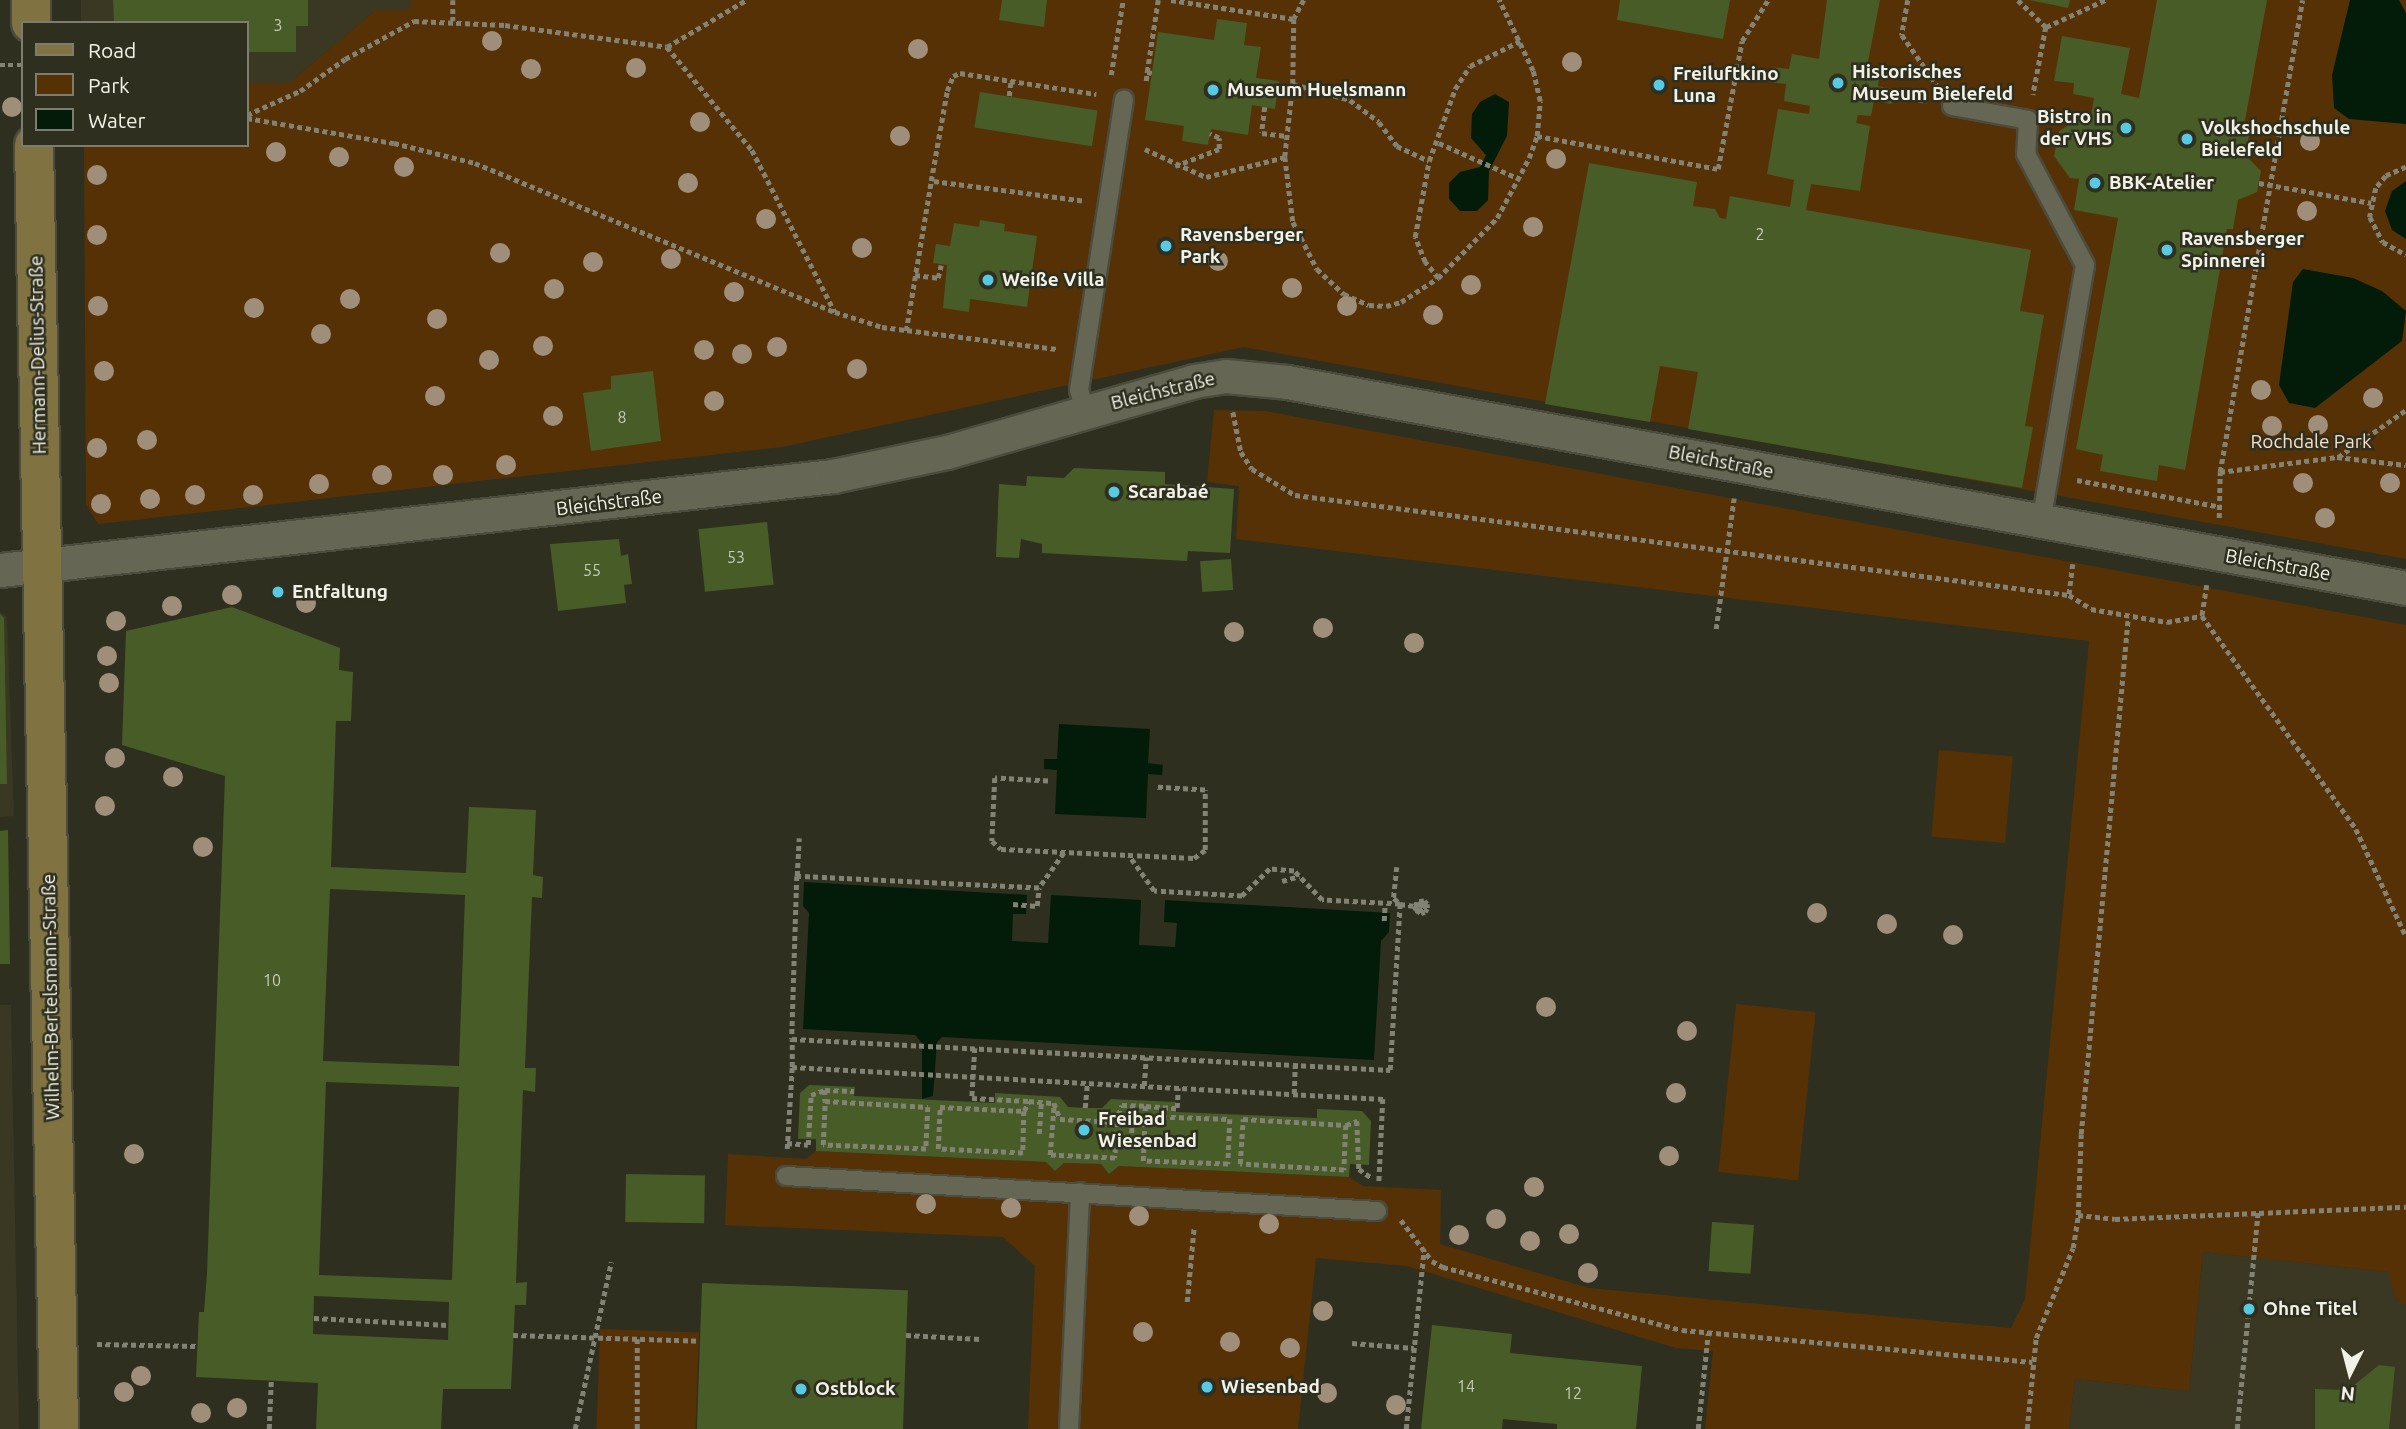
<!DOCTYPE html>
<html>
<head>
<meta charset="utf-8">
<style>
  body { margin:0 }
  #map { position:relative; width:2406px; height:1429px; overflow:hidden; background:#2f2f1f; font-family:Ubuntu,sans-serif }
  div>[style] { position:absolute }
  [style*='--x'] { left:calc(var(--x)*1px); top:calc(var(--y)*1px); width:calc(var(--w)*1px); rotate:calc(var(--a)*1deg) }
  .built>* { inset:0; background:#3a3822 }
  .green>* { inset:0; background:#573106; transform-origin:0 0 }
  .water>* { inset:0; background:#031c09 }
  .building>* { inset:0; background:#475c27; transform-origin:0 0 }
  .path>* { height:4.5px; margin-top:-2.25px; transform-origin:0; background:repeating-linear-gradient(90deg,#828275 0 5px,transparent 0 8.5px) }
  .roads { filter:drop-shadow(2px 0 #4b4b3e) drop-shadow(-2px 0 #4b4b3e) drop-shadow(0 2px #4b4b3e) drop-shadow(0 -2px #4b4b3e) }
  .lane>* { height:18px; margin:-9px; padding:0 9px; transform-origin:9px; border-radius:9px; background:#666654 }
  .street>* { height:33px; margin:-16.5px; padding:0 16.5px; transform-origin:16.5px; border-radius:16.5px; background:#666654 }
  .secondary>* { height:38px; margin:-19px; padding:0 19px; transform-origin:19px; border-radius:19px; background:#807241 }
  .trees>* { width:20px; height:20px; margin:-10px; border-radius:50%; background:#9f8f7a }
  .dots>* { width:19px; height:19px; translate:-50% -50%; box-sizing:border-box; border:4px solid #2f2f1f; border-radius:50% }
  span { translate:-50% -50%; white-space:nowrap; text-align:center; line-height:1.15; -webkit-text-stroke:5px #2f2f1f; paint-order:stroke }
  .number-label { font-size:16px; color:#c6ccb7 }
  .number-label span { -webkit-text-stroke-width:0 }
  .poi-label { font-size:19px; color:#f1f1e7; font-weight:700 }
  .left { translate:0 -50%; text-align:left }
  .right { translate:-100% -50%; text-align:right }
  .street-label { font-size:19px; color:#f1f1e7 }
  .park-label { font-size:19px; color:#faddc5 }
  .legend { position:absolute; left:21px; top:21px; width:228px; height:126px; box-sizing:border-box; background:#2f2f1f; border:2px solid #7d7d6f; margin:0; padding:9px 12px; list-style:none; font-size:21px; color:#f1f1e7 }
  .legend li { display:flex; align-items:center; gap:14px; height:35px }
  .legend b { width:35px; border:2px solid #7d7d6f }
  .north { position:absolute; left:2315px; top:1338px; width:70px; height:70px; -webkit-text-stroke:5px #2f2f1f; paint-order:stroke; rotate:186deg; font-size:19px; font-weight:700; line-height:28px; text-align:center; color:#f1f1e7 }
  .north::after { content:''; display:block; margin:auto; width:24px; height:32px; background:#f1f1e7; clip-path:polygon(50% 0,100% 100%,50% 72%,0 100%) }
</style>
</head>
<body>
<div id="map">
  <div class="built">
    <div style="clip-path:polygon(81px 0,411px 0,411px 10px,376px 10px,289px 83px,247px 83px,247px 23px,81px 23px)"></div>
    <div style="clip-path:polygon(0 612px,7px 617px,14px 816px,0 817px)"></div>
    <div style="clip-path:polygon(0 1005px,11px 1005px,19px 1429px,0 1429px)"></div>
    <div style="clip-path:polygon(2203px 1252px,2390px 1272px,2395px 1297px,2406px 1306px,2406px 1429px,2069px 1429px,2075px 1379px,2189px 1391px)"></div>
  </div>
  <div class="green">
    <div style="clip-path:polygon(411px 0,2406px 0,2406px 559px,1244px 347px,782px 447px,98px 524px,86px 504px,84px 145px,247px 145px,247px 83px,289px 83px,376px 10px,410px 10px)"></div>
    <div style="clip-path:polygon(1214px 410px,1265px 411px,2406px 625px,2406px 1306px,2395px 1297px,2389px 1272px,2203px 1252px,2189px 1391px,2075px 1379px,2069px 1429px,1705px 1429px,1713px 1351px,1676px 1348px,1407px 1266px,1316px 1258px,1298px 1429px,1028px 1429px,1035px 1266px,1003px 1237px,725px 1225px,728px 1154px,806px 1159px,816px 1151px,1046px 1162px,1055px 1171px,1064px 1163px,1101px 1164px,1109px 1174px,1119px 1166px,1349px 1177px,1363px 1186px,1441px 1190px,1440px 1244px,1589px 1288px,2011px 1328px,2025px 1299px,2089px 641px,1236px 539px,1239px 486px,1207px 482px)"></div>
    <div style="left:1939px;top:750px;width:74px;height:87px;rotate:5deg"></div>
    <div style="left:1736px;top:1004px;width:80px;height:169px;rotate:6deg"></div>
    <div style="left:600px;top:1329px;width:99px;height:100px;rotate:2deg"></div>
  </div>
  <div class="water">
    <div style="clip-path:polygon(2350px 0,2399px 0,2406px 13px,2406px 124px,2349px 119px,2334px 108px,2332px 75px)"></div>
    <div style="clip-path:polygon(1495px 94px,1509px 102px,1507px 136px,1489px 171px,1488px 200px,1477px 211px,1460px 211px,1449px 199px,1449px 183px,1460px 172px,1480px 167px,1486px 155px,1471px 138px,1472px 114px,1480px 102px)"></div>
    <div style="clip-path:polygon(2406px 181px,2406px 239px,2392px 230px,2385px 211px,2392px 191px)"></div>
    <div style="clip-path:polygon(2303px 269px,2353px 278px,2382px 291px,2406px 311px,2402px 341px,2315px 408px,2289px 403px,2279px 385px,2293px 282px)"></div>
    <div style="clip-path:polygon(1059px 724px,1150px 729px,1148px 763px,1163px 765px,1162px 775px,1148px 774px,1146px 818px,1055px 814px,1057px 770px,1044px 769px,1044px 759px,1057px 759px)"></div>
    <div style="clip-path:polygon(804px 882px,1027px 895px,1026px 914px,1013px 914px,1012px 941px,1048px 943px,1051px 895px,1141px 900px,1139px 945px,1175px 947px,1177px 923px,1164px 922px,1165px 900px,1390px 913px,1389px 932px,1381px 941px,1374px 1060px,942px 1037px,937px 1042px,933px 1096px,922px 1099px,922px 1043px,915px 1035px,803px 1029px,809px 913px,803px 906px)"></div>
  </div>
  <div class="building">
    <div style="clip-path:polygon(113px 0,308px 0,308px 26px,296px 26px,296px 52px,247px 52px,247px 23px,114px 23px)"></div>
    <div style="clip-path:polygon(1002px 0,1047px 0,1044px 27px,999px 20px)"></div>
    <div style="clip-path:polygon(1620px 0,1730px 0,1723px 39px,1617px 20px)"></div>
    <div style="clip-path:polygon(1827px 0,1880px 0,1867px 67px,1880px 70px,1878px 86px,1894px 89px,1892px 104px,1874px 101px,1871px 116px,1858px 115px,1856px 123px,1870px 126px,1860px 191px,1811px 184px,1806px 210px,2031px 250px,2020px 311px,2044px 315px,2025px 426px,2033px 427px,2022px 488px,1688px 429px,1698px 372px,1660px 366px,1650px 422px,1545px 404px,1589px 163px,1697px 182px,1693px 206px,1715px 209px,1720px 218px,1726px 219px,1730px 196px,1790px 207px,1794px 180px,1767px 174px,1778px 109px,1809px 114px,1810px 106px,1784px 101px,1786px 84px,1769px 82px,1772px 67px,1789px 69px,1792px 54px,1819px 59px)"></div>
    <div style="clip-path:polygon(2029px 0,2070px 0,2068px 8px)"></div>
    <div style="clip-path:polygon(2157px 0,2267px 0,2244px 126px,2251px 127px,2245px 155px,2261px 171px,2257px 192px,2238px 200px,2233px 229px,2227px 229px,2185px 470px,2159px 465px,2157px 481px,2100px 471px,2103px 455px,2076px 449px,2118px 218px,2074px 210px,2079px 179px,2070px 178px,2054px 156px,2059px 131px,2079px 119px,2090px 121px,2094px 98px,2073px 94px,2074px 83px,2054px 81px,2062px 36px,2130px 48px,2121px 94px,2139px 98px)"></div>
    <div style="clip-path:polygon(1217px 19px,1247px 23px,1244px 45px,1261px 47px,1256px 78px,1279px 81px,1275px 109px,1252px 105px,1248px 135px,1211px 129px,1208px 145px,1182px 141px,1184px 126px,1145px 120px,1158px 32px,1214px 40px)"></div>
    <div style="left:980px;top:92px;width:119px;height:36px;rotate:9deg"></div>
    <div style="clip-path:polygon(980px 220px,1005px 224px,1004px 231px,1037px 236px,1027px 307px,970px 299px,969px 312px,943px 308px,947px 265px,933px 263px,936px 244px,950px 246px,954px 223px,979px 227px)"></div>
    <div style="clip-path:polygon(653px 371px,661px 441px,591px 451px,583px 393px,611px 389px,611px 376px)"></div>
    <div style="clip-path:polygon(1074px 468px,1165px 472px,1165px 484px,1234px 489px,1230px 553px,1188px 551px,1187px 561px,1042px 553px,1042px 544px,1021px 539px,1019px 558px,996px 557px,999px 484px,1026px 486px,1027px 476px,1064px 478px)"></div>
    <div style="left:767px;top:522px;width:63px;height:69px;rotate:84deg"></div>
    <div style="clip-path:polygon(619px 539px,621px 556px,628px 554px,632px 584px,624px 585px,626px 603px,558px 611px,550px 544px)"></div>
    <div style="left:1231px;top:559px;width:31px;height:31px;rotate:86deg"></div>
    <div style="clip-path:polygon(evenodd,232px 607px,340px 648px,339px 670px,353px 672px,351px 721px,336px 721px,331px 867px,466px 873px,469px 807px,536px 810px,533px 875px,543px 877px,542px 898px,532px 897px,525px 1068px,536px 1068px,535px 1092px,523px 1090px,516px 1283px,527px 1282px,526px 1305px,515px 1305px,511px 1389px,443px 1389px,441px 1429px,316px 1429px,318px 1383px,196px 1377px,199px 1312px,204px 1312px,207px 1273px,225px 776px,122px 745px,126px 631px,232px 607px,330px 889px,465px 895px,459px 1066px,323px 1061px,330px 889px,232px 607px,326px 1082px,459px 1087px,452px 1280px,319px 1275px,326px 1082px,232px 607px,314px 1296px,449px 1302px,448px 1340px,313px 1334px,314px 1296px)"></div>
    <div style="clip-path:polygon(0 614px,4px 618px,7px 784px,0 784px)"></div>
    <div style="clip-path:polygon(8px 830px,10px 964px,0 964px,0 831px)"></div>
    <div style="clip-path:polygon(809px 1085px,855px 1087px,854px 1096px,995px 1103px,995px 1093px,1060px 1097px,1068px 1107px,1085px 1108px,1102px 1108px,1111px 1099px,1176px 1102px,1176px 1112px,1317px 1118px,1317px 1109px,1362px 1111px,1371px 1121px,1369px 1165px,1350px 1164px,1349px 1177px,1119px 1166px,1109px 1174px,1101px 1164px,1064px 1163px,1055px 1171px,1046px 1162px,816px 1151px,816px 1139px,798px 1139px,800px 1093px)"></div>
    <div style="left:626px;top:1174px;width:79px;height:48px;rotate:1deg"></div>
    <div style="left:1712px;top:1222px;width:42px;height:49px;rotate:4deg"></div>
    <div style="left:702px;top:1283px;width:206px;height:146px;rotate:2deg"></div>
    <div style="clip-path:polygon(1432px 1325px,1512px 1334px,1510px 1353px,1642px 1366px,1636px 1429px,1557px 1429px,1557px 1424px,1503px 1419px,1502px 1429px,1421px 1429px)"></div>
    <div style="clip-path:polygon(2379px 1365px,2395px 1367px,2389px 1429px,2315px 1429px,2315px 1389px,2348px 1390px)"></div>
  </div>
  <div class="path">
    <div style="--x:453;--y:0;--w:21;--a:90"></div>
    <div style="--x:1171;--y:0;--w:124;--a:8.8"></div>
    <div style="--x:1304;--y:0;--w:21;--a:118"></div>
    <div style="--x:1294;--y:19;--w:65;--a:90.9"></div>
    <div style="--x:1293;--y:84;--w:73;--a:96.3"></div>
    <div style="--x:1285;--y:157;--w:65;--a:83"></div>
    <div style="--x:1293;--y:222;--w:53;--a:62.9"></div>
    <div style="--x:1317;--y:269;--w:37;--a:43"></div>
    <div style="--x:1344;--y:294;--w:27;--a:24"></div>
    <div style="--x:1369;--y:305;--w:17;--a:3"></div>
    <div style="--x:1386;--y:306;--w:16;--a:-15"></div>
    <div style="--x:1401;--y:302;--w:44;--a:-33"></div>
    <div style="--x:1438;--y:278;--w:84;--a:-45.5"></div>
    <div style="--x:1497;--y:218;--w:68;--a:-61.9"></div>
    <div style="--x:1529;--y:158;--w:23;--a:-70"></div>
    <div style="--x:1537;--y:136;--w:35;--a:-85"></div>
    <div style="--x:1540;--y:101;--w:31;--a:-103"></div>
    <div style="--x:1533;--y:71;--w:79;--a:-115.6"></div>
    <div style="--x:1908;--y:0;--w:36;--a:100"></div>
    <div style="--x:1902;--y:35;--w:61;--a:55"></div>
    <div style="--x:2018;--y:0;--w:39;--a:44"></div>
    <div style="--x:2046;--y:27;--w:69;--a:100.8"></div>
    <div style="--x:2046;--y:27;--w:65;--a:-24.6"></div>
    <div style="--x:667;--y:47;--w:134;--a:50.5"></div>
    <div style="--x:752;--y:150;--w:182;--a:62.9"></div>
    <div style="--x:835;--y:312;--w:49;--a:17.7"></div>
    <div style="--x:882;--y:327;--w:176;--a:7.2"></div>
    <div style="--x:0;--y:65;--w:23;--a:0"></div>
    <div style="--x:1147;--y:72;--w:73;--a:-81.3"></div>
    <div style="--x:1111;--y:75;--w:76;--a:-80.9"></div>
    <div style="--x:1146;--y:81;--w:9;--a:-84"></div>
    <div style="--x:1147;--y:72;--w:5;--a:11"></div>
    <div style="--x:1293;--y:84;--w:59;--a:15.7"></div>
    <div style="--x:1350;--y:100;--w:36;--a:37"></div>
    <div style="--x:1379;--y:122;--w:30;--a:53"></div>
    <div style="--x:1397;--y:146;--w:35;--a:25"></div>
    <div style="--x:1009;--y:96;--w:16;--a:-83"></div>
    <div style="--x:1893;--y:96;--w:34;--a:8"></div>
    <div style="--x:1265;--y:107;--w:26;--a:97"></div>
    <div style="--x:1262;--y:133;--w:25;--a:7"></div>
    <div style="--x:247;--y:115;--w:58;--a:-24.4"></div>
    <div style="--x:300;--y:91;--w:55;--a:-35.4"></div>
    <div style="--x:345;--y:59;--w:79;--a:-28.8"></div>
    <div style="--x:414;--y:21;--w:91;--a:2.5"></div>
    <div style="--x:505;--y:25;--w:163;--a:7.7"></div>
    <div style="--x:667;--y:47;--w:92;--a:-30.7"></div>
    <div style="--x:247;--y:118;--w:149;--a:9.7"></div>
    <div style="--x:394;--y:143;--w:83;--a:13.9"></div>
    <div style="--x:475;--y:163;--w:390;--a:22.5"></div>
    <div style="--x:1537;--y:136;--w:184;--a:10.3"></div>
    <div style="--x:1718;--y:169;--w:130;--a:-79.4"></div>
    <div style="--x:1742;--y:41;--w:49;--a:-57.6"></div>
    <div style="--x:1439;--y:143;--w:89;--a:24"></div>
    <div style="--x:1145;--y:149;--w:67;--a:24.7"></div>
    <div style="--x:1206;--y:177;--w:81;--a:-14.2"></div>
    <div style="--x:1175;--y:166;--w:47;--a:-21.1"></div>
    <div style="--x:1219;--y:149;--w:11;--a:-90"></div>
    <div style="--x:1219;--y:138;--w:10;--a:-156"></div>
    <div style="--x:2406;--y:167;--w:22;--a:156"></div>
    <div style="--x:2386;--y:176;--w:16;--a:130"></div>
    <div style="--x:2376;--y:188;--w:30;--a:102"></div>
    <div style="--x:2370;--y:217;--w:28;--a:63"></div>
    <div style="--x:2383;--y:242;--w:26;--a:29"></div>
    <div style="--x:2259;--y:183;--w:114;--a:10.1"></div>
    <div style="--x:1082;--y:201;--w:152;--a:-172.5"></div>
    <div style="--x:931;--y:181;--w:91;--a:-79.9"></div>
    <div style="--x:947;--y:91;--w:16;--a:-68"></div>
    <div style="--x:953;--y:76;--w:8;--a:-23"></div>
    <div style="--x:960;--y:73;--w:138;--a:8.8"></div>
    <div style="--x:915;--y:275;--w:23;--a:7"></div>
    <div style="--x:938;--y:278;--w:13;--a:-77"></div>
    <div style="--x:1438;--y:278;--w:21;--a:-129"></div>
    <div style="--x:1425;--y:262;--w:27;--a:-112"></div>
    <div style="--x:1415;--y:237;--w:77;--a:-79.6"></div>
    <div style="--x:1429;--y:161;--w:77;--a:-70.1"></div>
    <div style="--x:1455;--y:89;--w:27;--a:-57"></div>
    <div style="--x:1470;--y:66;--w:56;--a:-26.6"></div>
    <div style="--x:906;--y:331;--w:152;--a:-80.5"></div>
    <div style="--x:1233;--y:412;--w:41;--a:78.7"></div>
    <div style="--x:1241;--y:452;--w:20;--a:57"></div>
    <div style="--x:1252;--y:469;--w:50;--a:31.2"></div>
    <div style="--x:1295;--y:495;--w:780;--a:7.36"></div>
    <div style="--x:2338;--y:457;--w:83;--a:-34.7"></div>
    <div style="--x:2220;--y:472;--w:118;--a:-7.3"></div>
    <div style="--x:2337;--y:457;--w:69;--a:6.6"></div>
    <div style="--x:2077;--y:480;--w:147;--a:10.6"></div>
    <div style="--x:2219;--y:518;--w:46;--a:-88.8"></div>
    <div style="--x:2220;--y:472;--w:479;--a:-80.1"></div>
    <div style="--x:2073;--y:564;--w:31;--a:97"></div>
    <div style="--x:2069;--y:595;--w:26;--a:32"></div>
    <div style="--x:2091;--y:609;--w:77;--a:9.7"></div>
    <div style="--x:2167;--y:622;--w:36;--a:-10"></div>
    <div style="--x:2207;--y:585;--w:31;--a:99"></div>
    <div style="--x:2202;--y:616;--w:263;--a:54.1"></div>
    <div style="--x:2356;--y:829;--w:118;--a:65"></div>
    <div style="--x:1716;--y:629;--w:132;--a:-82.2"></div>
    <div style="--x:1048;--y:781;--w:53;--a:-176.8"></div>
    <div style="--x:995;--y:778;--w:63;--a:92.7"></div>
    <div style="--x:992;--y:841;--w:12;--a:42"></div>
    <div style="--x:1001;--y:849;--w:193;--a:2.7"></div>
    <div style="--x:1194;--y:858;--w:14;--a:-36"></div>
    <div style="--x:1205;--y:850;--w:60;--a:-90"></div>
    <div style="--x:1205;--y:790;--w:51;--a:-176.6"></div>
    <div style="--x:1064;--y:853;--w:43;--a:125.5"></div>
    <div style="--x:1039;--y:888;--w:242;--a:-177.2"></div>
    <div style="--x:797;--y:876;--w:163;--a:91.8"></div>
    <div style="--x:792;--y:1039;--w:599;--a:2.97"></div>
    <div style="--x:1390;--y:1070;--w:166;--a:-86.6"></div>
    <div style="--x:1400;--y:904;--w:78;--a:-177.1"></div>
    <div style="--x:1322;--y:900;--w:40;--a:-134"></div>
    <div style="--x:1294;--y:871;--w:24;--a:-175"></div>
    <div style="--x:1270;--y:869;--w:39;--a:136"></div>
    <div style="--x:1242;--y:896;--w:88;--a:-176.7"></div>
    <div style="--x:1154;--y:891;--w:43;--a:-125.5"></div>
    <div style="--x:1397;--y:867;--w:31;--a:96"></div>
    <div style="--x:1394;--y:898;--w:8;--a:45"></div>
    <div style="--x:1400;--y:904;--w:15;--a:8"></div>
    <div style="--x:1415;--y:906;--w:4;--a:76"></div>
    <div style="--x:1416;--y:910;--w:6;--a:31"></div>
    <div style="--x:1421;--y:913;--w:4;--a:-14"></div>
    <div style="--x:1425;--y:912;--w:4;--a:-63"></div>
    <div style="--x:1427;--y:908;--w:4;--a:-90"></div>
    <div style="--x:1427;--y:904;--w:4;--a:-135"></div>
    <div style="--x:1424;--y:901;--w:7;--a:172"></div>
    <div style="--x:1417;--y:902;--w:6;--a:99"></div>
    <div style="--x:1416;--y:908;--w:4;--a:56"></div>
    <div style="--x:1418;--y:911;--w:9;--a:-27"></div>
    <div style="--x:1426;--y:907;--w:9;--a:-159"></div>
    <div style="--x:1418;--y:904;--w:4;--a:27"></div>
    <div style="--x:797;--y:876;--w:38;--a:-87"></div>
    <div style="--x:1282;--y:881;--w:18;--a:-16"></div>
    <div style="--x:1013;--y:904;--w:24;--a:5"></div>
    <div style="--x:1037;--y:906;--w:18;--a:-84"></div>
    <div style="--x:1384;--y:921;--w:17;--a:-87"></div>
    <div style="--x:975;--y:1048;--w:50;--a:93.4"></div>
    <div style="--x:972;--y:1098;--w:57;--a:3"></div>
    <div style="--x:792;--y:1067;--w:28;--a:-90"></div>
    <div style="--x:1144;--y:1086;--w:29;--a:-86"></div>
    <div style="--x:825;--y:1090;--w:29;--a:2"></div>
    <div style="--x:1294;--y:1094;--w:29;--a:-88"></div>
    <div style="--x:1146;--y:1106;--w:31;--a:4"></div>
    <div style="--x:1177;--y:1108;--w:20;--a:-87"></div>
    <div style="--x:1085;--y:1108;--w:25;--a:-85"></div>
    <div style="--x:1024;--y:1111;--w:42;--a:91.4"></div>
    <div style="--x:1023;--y:1153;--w:85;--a:-177.3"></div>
    <div style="--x:938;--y:1149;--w:42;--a:-87.3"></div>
    <div style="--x:940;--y:1107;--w:84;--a:2.7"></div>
    <div style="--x:1024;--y:1111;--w:11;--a:-63"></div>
    <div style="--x:1029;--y:1101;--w:25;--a:5"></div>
    <div style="--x:1054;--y:1103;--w:17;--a:69"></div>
    <div style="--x:1060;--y:1119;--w:58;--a:3"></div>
    <div style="--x:1118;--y:1122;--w:36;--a:95"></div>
    <div style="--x:1115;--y:1158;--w:65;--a:-177.4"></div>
    <div style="--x:1050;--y:1155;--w:52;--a:-85.6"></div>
    <div style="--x:1115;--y:1123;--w:19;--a:-69"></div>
    <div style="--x:1122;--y:1105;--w:24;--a:2"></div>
    <div style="--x:1146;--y:1106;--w:10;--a:96"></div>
    <div style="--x:1145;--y:1116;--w:85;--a:2"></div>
    <div style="--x:1230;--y:1119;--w:45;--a:92.5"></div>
    <div style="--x:1228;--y:1164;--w:85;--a:-178"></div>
    <div style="--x:1143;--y:1161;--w:45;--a:-87.5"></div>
    <div style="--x:1346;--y:1125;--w:45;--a:92.5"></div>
    <div style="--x:1344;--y:1170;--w:104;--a:-176.7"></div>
    <div style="--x:1240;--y:1164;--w:45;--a:-86.2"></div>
    <div style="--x:1243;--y:1119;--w:103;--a:3.3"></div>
    <div style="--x:1346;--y:1125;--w:12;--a:-20"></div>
    <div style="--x:1357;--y:1121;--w:48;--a:87.6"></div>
    <div style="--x:1359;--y:1169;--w:16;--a:35"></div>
    <div style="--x:1039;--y:1134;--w:32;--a:-86"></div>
    <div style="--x:1131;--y:1141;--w:36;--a:-87"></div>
    <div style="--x:787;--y:1143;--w:21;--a:5"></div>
    <div style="--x:808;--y:1145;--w:50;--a:-86.6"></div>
    <div style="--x:811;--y:1095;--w:15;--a:-20"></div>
    <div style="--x:825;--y:1090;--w:11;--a:90"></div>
    <div style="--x:825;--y:1101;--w:103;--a:3.3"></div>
    <div style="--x:928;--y:1107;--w:42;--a:92.7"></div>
    <div style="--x:926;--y:1149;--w:103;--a:-177.8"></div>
    <div style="--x:823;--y:1145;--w:44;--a:-87.4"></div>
    <div style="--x:787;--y:1149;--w:82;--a:-86.5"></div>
    <div style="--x:792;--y:1067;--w:592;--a:3.1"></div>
    <div style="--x:1383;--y:1099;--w:84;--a:92.7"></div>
    <div style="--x:2078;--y:1215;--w:37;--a:6"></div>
    <div style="--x:2115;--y:1219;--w:291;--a:-2.4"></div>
    <div style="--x:1401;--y:1220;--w:51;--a:52.9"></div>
    <div style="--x:1432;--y:1261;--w:13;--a:29"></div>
    <div style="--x:1443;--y:1267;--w:247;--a:14.8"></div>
    <div style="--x:1682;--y:1330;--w:352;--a:5.2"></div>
    <div style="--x:1187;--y:1302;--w:76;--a:-84.7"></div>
    <div style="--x:314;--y:1318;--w:134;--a:3"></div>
    <div style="--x:513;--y:1335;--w:187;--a:1.8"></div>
    <div style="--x:906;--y:1335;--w:75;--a:3.1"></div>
    <div style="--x:1352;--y:1343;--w:62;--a:4.6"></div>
    <div style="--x:97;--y:1344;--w:100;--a:1.1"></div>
    <div style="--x:269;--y:1429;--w:48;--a:-87.6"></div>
    <div style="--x:575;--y:1429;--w:171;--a:-77.8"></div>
    <div style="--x:637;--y:1429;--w:90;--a:-90"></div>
    <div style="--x:1406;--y:1429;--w:180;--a:-84.3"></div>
    <div style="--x:1698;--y:1429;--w:96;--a:-84"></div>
    <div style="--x:2027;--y:1429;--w:91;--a:-84.4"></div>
    <div style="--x:2036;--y:1338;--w:97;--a:-67.7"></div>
    <div style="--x:2073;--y:1248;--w:33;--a:-81"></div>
    <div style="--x:2078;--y:1215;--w:81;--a:-87.9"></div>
    <div style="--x:2081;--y:1134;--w:518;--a:-84.8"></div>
    <div style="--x:2237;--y:1429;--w:219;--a:-84.5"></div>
  </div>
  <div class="roads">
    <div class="lane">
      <div style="--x:1952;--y:106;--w:77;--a:10.4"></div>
      <div style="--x:2028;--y:120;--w:34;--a:93"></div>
      <div style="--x:2026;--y:154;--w:126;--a:62"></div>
      <div style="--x:2085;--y:265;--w:262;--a:99.7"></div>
      <div style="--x:1085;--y:411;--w:22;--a:-106"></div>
      <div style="--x:1079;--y:390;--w:294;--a:-81.2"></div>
      <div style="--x:786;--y:1176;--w:592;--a:3.39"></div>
      <div style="--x:1069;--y:1429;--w:237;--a:-87.3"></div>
    </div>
    <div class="street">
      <div style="--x:0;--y:570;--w:838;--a:-6.44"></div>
      <div style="--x:833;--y:476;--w:116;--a:-11.9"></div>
      <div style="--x:947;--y:452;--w:257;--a:-16"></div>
      <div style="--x:1194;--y:381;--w:32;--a:-9"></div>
      <div style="--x:1226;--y:376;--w:61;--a:5.6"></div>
      <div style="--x:1287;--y:382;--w:1138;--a:10.43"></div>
    </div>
    <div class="secondary">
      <div style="--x:31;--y:0;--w:23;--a:90"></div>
      <div style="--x:34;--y:145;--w:1284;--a:88.88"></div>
    </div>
  </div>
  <div class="trees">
    <div style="left:492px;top:41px"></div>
    <div style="left:918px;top:49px"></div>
    <div style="left:1572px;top:62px"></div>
    <div style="left:636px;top:68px"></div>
    <div style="left:531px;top:69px"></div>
    <div style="left:12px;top:107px"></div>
    <div style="left:700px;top:122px"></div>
    <div style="left:900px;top:136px"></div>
    <div style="left:2310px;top:141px"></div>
    <div style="left:276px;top:152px"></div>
    <div style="left:339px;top:157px"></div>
    <div style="left:1556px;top:159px"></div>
    <div style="left:404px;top:167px"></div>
    <div style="left:97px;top:175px"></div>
    <div style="left:688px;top:183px"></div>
    <div style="left:2307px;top:211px"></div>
    <div style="left:766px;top:219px"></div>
    <div style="left:1533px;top:227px"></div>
    <div style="left:97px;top:235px"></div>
    <div style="left:862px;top:248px"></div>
    <div style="left:500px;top:253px"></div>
    <div style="left:671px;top:259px"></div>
    <div style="left:1218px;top:261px"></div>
    <div style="left:593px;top:262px"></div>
    <div style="left:1471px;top:285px"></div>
    <div style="left:1292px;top:288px"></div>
    <div style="left:554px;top:289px"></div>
    <div style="left:734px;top:292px"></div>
    <div style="left:350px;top:299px"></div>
    <div style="left:98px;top:306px"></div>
    <div style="left:1347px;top:306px"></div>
    <div style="left:254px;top:308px"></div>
    <div style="left:1433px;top:315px"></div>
    <div style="left:437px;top:319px"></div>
    <div style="left:321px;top:334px"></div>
    <div style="left:543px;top:346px"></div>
    <div style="left:777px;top:347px"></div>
    <div style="left:704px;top:350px"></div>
    <div style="left:742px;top:354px"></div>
    <div style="left:489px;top:360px"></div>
    <div style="left:857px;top:369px"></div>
    <div style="left:104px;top:371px"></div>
    <div style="left:2261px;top:390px"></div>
    <div style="left:435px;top:396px"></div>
    <div style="left:2373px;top:398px"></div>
    <div style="left:714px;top:401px"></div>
    <div style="left:553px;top:416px"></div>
    <div style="left:2318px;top:425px"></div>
    <div style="left:2272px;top:426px"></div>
    <div style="left:147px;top:440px"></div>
    <div style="left:97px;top:448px"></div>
    <div style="left:506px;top:465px"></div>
    <div style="left:382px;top:475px"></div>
    <div style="left:443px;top:475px"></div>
    <div style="left:2303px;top:483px"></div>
    <div style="left:2390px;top:483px"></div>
    <div style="left:319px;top:484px"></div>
    <div style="left:195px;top:495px"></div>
    <div style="left:253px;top:495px"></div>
    <div style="left:150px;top:499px"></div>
    <div style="left:101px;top:504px"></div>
    <div style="left:2325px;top:518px"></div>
    <div style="left:232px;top:595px"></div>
    <div style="left:306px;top:603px"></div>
    <div style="left:172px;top:606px"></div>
    <div style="left:116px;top:621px"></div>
    <div style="left:1323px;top:628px"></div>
    <div style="left:1234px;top:632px"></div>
    <div style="left:1414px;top:643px"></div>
    <div style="left:107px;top:656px"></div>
    <div style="left:109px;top:683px"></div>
    <div style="left:115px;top:758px"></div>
    <div style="left:173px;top:777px"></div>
    <div style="left:105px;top:806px"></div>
    <div style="left:203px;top:847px"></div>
    <div style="left:1817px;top:913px"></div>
    <div style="left:1887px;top:924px"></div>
    <div style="left:1953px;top:935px"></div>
    <div style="left:1546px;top:1007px"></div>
    <div style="left:1687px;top:1031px"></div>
    <div style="left:1676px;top:1093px"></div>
    <div style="left:134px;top:1154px"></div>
    <div style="left:1669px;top:1156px"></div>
    <div style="left:1534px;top:1187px"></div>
    <div style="left:926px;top:1204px"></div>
    <div style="left:1011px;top:1208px"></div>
    <div style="left:1139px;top:1216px"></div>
    <div style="left:1496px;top:1219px"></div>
    <div style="left:1269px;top:1224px"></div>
    <div style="left:1569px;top:1234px"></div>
    <div style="left:1459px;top:1235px"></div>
    <div style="left:1530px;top:1241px"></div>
    <div style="left:1588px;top:1273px"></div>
    <div style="left:1323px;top:1311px"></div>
    <div style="left:1143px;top:1332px"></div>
    <div style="left:1230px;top:1342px"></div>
    <div style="left:1290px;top:1348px"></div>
    <div style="left:141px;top:1376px"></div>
    <div style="left:124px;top:1392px"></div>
    <div style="left:1327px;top:1393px"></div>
    <div style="left:1396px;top:1405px"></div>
    <div style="left:237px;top:1408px"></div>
    <div style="left:201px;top:1413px"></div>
  </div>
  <div class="dots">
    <div style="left:1838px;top:83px;background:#57c9e2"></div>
    <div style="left:1659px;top:85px;background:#57c9e2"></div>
    <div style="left:1213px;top:90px;background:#57c9e2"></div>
    <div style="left:2126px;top:128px;background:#57c9e2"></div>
    <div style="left:2187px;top:139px;background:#57c9e2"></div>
    <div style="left:2095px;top:183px;background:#57c9e2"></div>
    <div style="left:1166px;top:246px;background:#57c9e2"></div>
    <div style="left:2167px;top:250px;background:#57c9e2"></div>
    <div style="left:988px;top:280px;background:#57c9e2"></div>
    <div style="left:1114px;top:492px;background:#57c9e2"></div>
    <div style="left:278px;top:592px;background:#57c9e2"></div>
    <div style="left:1084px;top:1130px;background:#57c9e2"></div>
    <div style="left:2249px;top:1309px;background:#57c9e2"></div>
    <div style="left:1207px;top:1387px;background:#57c9e2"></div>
    <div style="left:801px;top:1389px;background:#57c9e2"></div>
  </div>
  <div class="number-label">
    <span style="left:278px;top:25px">3</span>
    <span style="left:1760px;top:234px">2</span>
    <span style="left:622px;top:417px">8</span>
    <span style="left:736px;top:557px">53</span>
    <span style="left:592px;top:570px">55</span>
    <span style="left:272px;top:980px">10</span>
    <span style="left:1466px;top:1386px">14</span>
    <span style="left:1573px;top:1393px">12</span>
  </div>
  <div class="poi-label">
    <span class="left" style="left:1852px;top:83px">Historisches<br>Museum Bielefeld</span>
    <span class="left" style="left:1673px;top:85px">Freiluftkino<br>Luna</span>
    <span class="left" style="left:1227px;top:90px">Museum Huelsmann</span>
    <span class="right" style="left:2112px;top:128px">Bistro in<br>der VHS</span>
    <span class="left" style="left:2201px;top:139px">Volkshochschule<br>Bielefeld</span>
    <span class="left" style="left:2109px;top:183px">BBK-Atelier</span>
    <span class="left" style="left:1180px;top:246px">Ravensberger<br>Park</span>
    <span class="left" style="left:2181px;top:250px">Ravensberger<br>Spinnerei</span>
    <span class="left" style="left:1002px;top:280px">Weiße Villa</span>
    <span class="left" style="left:1128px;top:492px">Scarabaé</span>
    <span class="left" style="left:292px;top:592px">Entfaltung</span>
    <span class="left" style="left:1098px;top:1130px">Freibad<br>Wiesenbad</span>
    <span class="left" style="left:2263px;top:1309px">Ohne Titel</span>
    <span class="left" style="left:1221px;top:1387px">Wiesenbad</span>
    <span class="left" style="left:815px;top:1389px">Ostblock</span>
  </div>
  <div class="street-label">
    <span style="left:38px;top:355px;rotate:-91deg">Hermann-Delius-Straße</span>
    <span style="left:1163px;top:391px;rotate:-14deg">Bleichstraße</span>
    <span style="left:1721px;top:462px;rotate:11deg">Bleichstraße</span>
    <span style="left:609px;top:503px;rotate:-7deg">Bleichstraße</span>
    <span style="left:2278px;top:565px;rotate:10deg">Bleichstraße</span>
    <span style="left:51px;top:997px;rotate:-91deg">Wilhelm-Bertelsmann-Straße</span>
  </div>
  <div class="park-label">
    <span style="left:2311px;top:442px">Rochdale Park</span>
  </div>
  <ul class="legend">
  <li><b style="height:9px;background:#807241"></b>Road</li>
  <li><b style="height:19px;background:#573106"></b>Park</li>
  <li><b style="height:19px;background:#031c09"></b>Water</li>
  </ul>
  <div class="north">N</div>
</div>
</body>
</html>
